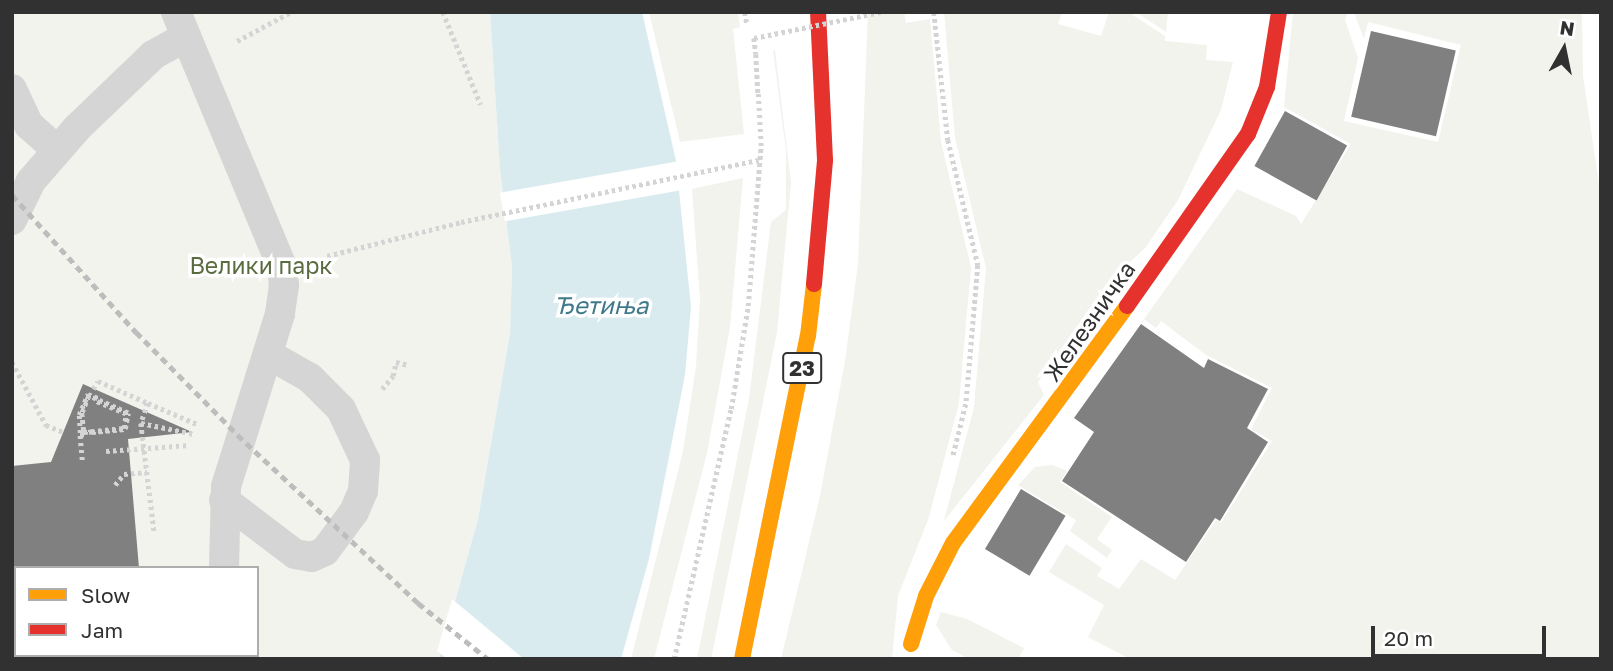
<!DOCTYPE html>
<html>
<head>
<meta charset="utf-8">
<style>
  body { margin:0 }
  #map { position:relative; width:1613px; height:671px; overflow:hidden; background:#fff; font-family:"Golos Text",sans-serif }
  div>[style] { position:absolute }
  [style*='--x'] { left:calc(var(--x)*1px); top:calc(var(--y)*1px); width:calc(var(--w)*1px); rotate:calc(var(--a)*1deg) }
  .green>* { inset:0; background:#f1f3ec }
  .water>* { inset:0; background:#daebf0 }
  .pier>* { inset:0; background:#fff; transform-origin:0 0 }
  .building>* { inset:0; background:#808080; transform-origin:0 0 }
  .path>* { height:4.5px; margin-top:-2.25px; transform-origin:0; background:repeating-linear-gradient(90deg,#d4d4d4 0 3.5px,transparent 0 7px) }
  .lane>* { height:30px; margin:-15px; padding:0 15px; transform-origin:15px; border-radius:15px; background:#d5d5d5 }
  .slow>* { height:16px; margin:-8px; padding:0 8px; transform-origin:8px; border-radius:8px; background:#ff9f0a }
  .jam>* { height:16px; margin:-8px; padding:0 8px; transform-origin:8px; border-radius:8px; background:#e5322d }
  .rail>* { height:5px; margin-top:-2.5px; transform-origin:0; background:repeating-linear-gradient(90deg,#bdbdbd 0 7px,transparent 0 12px) }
  .path-bridge>* { height:4.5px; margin-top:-2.25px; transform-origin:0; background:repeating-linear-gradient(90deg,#d4d4d4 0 3.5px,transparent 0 7px) }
  span { translate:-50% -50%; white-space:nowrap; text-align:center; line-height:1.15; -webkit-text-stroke:7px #fff; paint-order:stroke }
  .shield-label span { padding:2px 5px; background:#fff; border:2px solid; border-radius:5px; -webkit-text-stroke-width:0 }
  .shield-label { font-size:21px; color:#313131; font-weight:700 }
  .park-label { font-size:23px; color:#5b6b40 }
  .street-label { font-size:23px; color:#313131 }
  .water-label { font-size:24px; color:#407a8a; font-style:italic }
  .frame { position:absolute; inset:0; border:14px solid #313131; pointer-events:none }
  .legend { position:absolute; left:14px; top:566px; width:245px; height:91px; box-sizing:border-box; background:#fff; border:2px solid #adadad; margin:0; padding:9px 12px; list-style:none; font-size:21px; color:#313131 }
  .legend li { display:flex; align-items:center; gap:14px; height:35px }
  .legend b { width:35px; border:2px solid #adadad }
  .north { position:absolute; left:1529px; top:14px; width:70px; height:70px; -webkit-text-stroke:5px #fff; paint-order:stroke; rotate:9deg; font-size:19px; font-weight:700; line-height:28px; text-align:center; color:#313131 }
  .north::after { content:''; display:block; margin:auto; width:24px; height:32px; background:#313131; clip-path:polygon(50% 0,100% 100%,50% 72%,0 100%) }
  .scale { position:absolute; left:1371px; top:626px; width:175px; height:32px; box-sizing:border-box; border:4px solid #313131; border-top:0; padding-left:9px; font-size:21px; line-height:24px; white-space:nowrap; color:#313131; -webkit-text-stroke:5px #fff; paint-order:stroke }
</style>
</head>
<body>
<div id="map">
  <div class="green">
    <div style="clip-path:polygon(evenodd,12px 12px,490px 12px,500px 170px,512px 267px,510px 333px,478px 519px,439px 659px,12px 659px,12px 12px,16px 568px,257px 568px,257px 655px,16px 655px,16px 568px)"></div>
    <div style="clip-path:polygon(649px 12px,738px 12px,740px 27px,733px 29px,744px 134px,680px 142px)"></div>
    <div style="clip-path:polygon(868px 12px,904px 12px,906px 23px,930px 19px,941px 142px,971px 267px,959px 403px,929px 517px,898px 596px,892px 659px,781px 659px,820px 496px,845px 361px,858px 264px)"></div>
    <div style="clip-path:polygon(944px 12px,1062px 12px,1058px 24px,1101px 36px,1109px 12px,1128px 12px,1165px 36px,1165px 41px,1207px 45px,1206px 60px,1233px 62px,1221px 110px,1178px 200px,1145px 248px,1106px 285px,1038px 382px,1044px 395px,944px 521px,974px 407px,986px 268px,955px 138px)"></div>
    <div style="clip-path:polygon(1136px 12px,1168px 12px,1166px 32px)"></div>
    <div style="clip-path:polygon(1293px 12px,1348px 12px,1345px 20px,1358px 58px,1344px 121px,1438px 142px,1461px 45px,1368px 22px,1364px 39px,1354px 12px,1582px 12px,1583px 76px,1601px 198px,1601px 659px,1130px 659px,1088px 637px,1104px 605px,1049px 572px,1066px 544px,1102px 568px,1097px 576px,1119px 589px,1141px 559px,1175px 580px,1216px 520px,1221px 523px,1272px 441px,1251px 429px,1272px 388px,1206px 355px,1161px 321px,1156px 328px,1144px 319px,1237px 189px,1296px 216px,1301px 224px,1351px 144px,1284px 107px)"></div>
    <div style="clip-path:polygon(773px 50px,775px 50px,791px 183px,777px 332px,711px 659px,697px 659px,749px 399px,771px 222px,786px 210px,786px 151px)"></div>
    <div style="clip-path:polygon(743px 178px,730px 327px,707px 453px,654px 659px,631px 659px,683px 451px,696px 367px,700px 299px,692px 189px)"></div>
    <div style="clip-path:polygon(1052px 465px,1067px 471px,1060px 482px,1112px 517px,1097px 539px,1112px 550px,1107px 558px,1070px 531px,1076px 520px,1018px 485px,1035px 467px)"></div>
    <div style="clip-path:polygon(941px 612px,967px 619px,1024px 648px,1018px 659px,969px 659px,952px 650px,936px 625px)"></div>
  </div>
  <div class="water">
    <div style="clip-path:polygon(490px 12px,642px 12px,676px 161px,691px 307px,685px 375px,649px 559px,621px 659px,439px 659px,478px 519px,510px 333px,512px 267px,500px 170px)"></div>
  </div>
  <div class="pier">
    <div style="left:680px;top:161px;width:29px;height:183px;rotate:80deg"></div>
    <div style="clip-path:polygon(452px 599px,524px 659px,445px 657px,437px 651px)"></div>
  </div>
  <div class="building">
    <div style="left:1371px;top:31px;width:87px;height:88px;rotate:13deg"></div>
    <div style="left:1285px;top:111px;width:71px;height:63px;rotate:29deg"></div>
    <div style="clip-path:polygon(1141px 324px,1204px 368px,1208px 359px,1268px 389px,1247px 428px,1268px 442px,1220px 521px,1215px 518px,1186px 562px,1062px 481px,1094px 432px,1074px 418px)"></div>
    <div style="clip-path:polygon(83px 384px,192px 432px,128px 439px,139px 568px,12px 568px,12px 466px,51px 462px)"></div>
    <div style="left:1021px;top:489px;width:52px;height:70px;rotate:31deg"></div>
  </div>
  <div class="path">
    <div style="--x:443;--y:12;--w:100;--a:67.8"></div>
    <div style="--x:745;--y:12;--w:13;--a:81"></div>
    <div style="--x:934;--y:12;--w:129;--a:83.8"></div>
    <div style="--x:948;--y:140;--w:129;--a:76.5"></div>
    <div style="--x:978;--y:265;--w:140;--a:94.9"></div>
    <div style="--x:966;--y:404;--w:54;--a:104"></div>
    <div style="--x:754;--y:38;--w:16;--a:83"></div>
    <div style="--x:237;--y:41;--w:61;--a:-28.2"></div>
    <div style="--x:327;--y:256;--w:138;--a:-14.2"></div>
    <div style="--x:461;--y:222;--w:304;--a:-11.8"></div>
    <div style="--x:12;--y:362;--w:72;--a:61.6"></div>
    <div style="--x:46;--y:425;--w:18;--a:22"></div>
    <div style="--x:93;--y:389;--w:9;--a:-58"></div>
    <div style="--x:98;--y:381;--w:55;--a:23.7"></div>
    <div style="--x:148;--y:403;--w:21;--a:109"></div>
    <div style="--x:141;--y:423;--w:109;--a:83.1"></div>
    <div style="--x:382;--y:389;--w:17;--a:-50"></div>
    <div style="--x:393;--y:376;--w:14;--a:-78"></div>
    <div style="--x:396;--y:362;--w:12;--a:14"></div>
    <div style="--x:148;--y:403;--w:53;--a:23.2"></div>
    <div style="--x:141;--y:423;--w:54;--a:11.7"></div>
    <div style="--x:92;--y:432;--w:33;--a:-5"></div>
    <div style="--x:125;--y:429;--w:16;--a:-79"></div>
    <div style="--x:128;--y:413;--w:43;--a:-156.4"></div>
    <div style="--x:89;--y:396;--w:18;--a:112"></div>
    <div style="--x:82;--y:413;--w:19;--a:84"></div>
    <div style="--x:84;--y:432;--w:40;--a:-5.7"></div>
    <div style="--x:124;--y:428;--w:14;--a:-82"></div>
    <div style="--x:126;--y:414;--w:33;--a:-157"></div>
    <div style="--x:106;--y:451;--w:84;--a:-4.1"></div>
    <div style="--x:115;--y:485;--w:14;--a:-51"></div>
    <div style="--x:124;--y:474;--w:23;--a:-5"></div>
    <div style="--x:674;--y:659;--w:256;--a:-77.2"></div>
    <div style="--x:731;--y:409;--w:104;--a:-80.6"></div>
    <div style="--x:748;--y:306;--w:161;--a:-85.4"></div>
    <div style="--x:761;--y:146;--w:53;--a:-93.2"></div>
  </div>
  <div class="lane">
    <div style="--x:176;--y:12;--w:276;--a:67.4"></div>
    <div style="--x:282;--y:267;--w:18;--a:84"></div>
    <div style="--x:284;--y:285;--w:29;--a:98"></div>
    <div style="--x:280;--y:314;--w:180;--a:107.4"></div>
    <div style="--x:226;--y:486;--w:82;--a:91.4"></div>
    <div style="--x:12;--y:89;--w:40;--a:65"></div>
    <div style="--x:29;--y:125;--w:38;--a:42"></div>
    <div style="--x:12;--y:220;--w:43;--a:-64"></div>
    <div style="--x:31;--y:181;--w:70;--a:-49"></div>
    <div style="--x:77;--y:128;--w:105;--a:-43.8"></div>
    <div style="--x:153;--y:55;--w:38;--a:-29"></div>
    <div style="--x:224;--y:500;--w:89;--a:37.3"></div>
    <div style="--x:295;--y:554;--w:17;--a:10"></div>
    <div style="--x:312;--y:557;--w:14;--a:-25"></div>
    <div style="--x:325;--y:551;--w:49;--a:-53.4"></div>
    <div style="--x:354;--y:512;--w:23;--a:-67"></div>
    <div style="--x:363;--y:491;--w:31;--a:-86"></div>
    <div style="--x:365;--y:460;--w:56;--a:-115.2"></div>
    <div style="--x:341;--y:409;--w:44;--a:-135"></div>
    <div style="--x:310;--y:378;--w:48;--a:-150.3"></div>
    <div style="--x:234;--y:655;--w:4;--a:76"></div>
  </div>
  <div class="slow">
    <div style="--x:911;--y:644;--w:50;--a:-72.6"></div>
    <div style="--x:926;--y:596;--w:59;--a:-63"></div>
    <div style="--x:953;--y:543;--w:294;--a:-53.7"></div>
    <div style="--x:742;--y:659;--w:330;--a:-78.5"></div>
    <div style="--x:808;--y:336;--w:52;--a:-83.4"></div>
  </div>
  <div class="jam">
    <div style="--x:814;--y:284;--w:124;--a:-84.9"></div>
    <div style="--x:825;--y:160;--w:148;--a:-92.7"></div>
    <div style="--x:1127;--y:306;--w:210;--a:-54.9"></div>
    <div style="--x:1248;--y:134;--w:51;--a:-68"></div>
    <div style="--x:1267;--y:87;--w:76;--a:-80.9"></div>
  </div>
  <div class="rail">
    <div style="--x:12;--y:195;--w:185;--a:47.9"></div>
    <div style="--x:136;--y:332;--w:156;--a:45.3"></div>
    <div style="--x:246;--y:443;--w:235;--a:42.9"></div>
    <div style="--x:418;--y:603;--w:90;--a:38.7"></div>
  </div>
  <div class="path-bridge">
    <div style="--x:754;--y:38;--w:130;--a:-11.6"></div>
    <div style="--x:756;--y:54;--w:39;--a:87"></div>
    <div style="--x:92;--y:432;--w:12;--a:175"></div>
    <div style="--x:80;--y:433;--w:18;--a:-93"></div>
    <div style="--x:79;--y:415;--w:23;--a:-67"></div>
    <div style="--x:88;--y:394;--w:11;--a:22"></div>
    <div style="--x:82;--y:460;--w:25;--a:-95"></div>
    <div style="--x:80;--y:435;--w:5;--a:-11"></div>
  </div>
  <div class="shield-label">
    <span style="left:802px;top:368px">23</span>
  </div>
  <div class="park-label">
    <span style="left:261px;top:265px">Велики парк</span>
  </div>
  <div class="street-label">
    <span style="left:1089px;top:321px;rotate:-55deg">Железничка</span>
  </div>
  <div class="water-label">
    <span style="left:601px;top:305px">Ђетиња</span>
  </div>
  <div class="frame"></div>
  <ul class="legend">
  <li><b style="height:9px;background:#ff9f0a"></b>Slow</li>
  <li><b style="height:9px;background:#e5322d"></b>Jam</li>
  </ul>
  <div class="north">N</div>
  <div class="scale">20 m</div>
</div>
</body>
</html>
